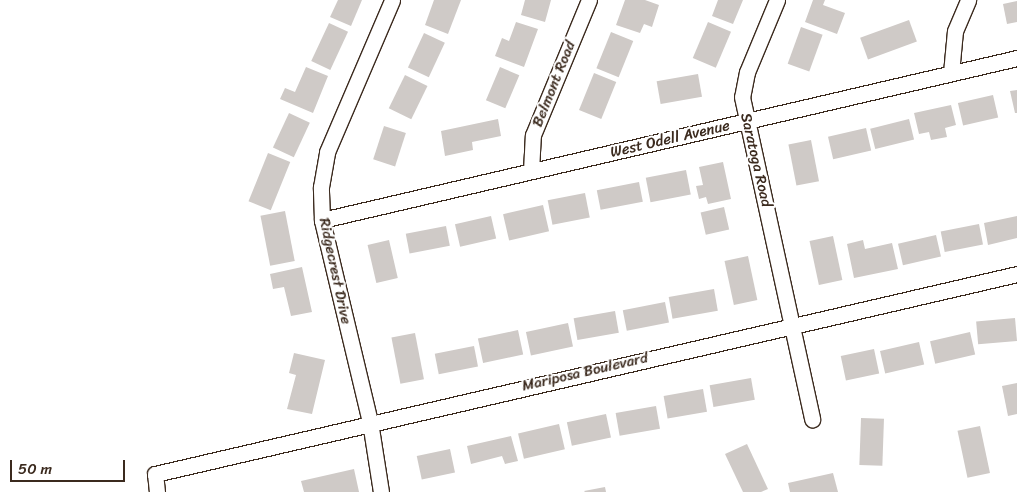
<!DOCTYPE html>
<html>
<head>
<meta charset="utf-8">
<style>
  body { margin:0 }
  #map { position:relative; width:1017px; height:492px; overflow:hidden; background:#fff; font-family:Sriracha,sans-serif }
  div>[style] { position:absolute }
  [style*='--x'] { left:calc(var(--x)*1px); top:calc(var(--y)*1px); width:calc(var(--w)*1px); rotate:calc(var(--a)*1deg) }
  .building>* { inset:0; background:#cfcac7; transform-origin:0 0 }
  .roads { filter:drop-shadow(1px 0 #3b2a1e) drop-shadow(-1px 0 #3b2a1e) drop-shadow(0 1px #3b2a1e) drop-shadow(0 -1px #3b2a1e) }
  .minor>* { height:15px; margin:-7.5px; padding:0 7.5px; transform-origin:7.5px; border-radius:7.5px; background:#fff }
  span { translate:-50% -50%; white-space:nowrap; text-align:center; line-height:1.15; -webkit-text-stroke:4px #fff; paint-order:stroke }
  .street-label { font-size:15px; color:#3b2a1e }
  .scale { position:absolute; left:10px; top:460px; width:115px; height:22px; box-sizing:border-box; border:2px solid #3b2a1e; border-top:0; padding-left:6px; font-size:15px; line-height:18px; white-space:nowrap; color:#3b2a1e; -webkit-text-stroke:4px #fff; paint-order:stroke }
</style>
</head>
<body>
<div id="map">
  <div class="building">
    <div style="clip-path:polygon(338px 0,362px 0,351px 26px,330px 17px)"></div>
    <div style="clip-path:polygon(434px 0,461px 0,448px 34px,425px 25px)"></div>
    <div style="clip-path:polygon(525px 0,551px 0,545px 22px,521px 15px)"></div>
    <div style="clip-path:polygon(625px 0,645px 0,659px 5px,652px 27px,644px 24px,640px 33px,616px 25px)"></div>
    <div style="clip-path:polygon(718px 0,743px 0,733px 24px,712px 16px)"></div>
    <div style="clip-path:polygon(813px 0,825px 0,823px 5px,845px 13px,837px 34px,805px 22px)"></div>
    <div style="clip-path:polygon(1017px 1px,1017px 22px,1007px 24px,1003px 4px)"></div>
    <div style="left:909px;top:20px;width:23px;height:52px;rotate:70deg"></div>
    <div style="clip-path:polygon(516px 22px,538px 29px,524px 67px,495px 56px,502px 38px,509px 41px)"></div>
    <div style="left:708px;top:22px;width:25px;height:39px;rotate:23deg"></div>
    <div style="left:329px;top:23px;width:21px;height:42px;rotate:25deg"></div>
    <div style="left:801px;top:27px;width:23px;height:39px;rotate:20deg"></div>
    <div style="left:611px;top:32px;width:24px;height:39px;rotate:22deg"></div>
    <div style="left:424px;top:33px;width:23px;height:38px;rotate:25deg"></div>
    <div style="clip-path:polygon(306px 67px,328px 76px,313px 113px,280px 99px,285px 88px,295px 92px)"></div>
    <div style="left:500px;top:67px;width:21px;height:36px;rotate:23deg"></div>
    <div style="left:594px;top:73px;width:24px;height:40px;rotate:22deg"></div>
    <div style="left:698px;top:74px;width:23px;height:42px;rotate:80deg"></div>
    <div style="left:405px;top:75px;width:25px;height:37px;rotate:26deg"></div>
    <div style="clip-path:polygon(1017px 90px,1017px 113px,1015px 113px,1010px 91px)"></div>
    <div style="left:993px;top:95px;width:23px;height:36px;rotate:77deg"></div>
    <div style="clip-path:polygon(951px 105px,956px 125px,945px 128px,947px 137px,931px 140px,929px 132px,919px 134px,914px 113px)"></div>
    <div style="left:289px;top:113px;width:23px;height:38px;rotate:25deg"></div>
    <div style="clip-path:polygon(498px 119px,501px 136px,472px 142px,473px 150px,445px 156px,441px 131px)"></div>
    <div style="left:909px;top:119px;width:21px;height:40px;rotate:76deg"></div>
    <div style="left:384px;top:126px;width:23px;height:35px;rotate:18deg"></div>
    <div style="left:866px;top:128px;width:23px;height:39px;rotate:77deg"></div>
    <div style="left:811px;top:140px;width:42px;height:23px;rotate:79deg"></div>
    <div style="left:268px;top:153px;width:24px;height:52px;rotate:22deg"></div>
    <div style="clip-path:polygon(723px 162px,731px 199px,708px 204px,706px 197px,699px 199px,696px 186px,703px 185px,699px 167px)"></div>
    <div style="left:686px;top:170px;width:25px;height:41px;rotate:79deg"></div>
    <div style="left:639px;top:182px;width:20px;height:43px;rotate:79deg"></div>
    <div style="left:585px;top:193px;width:25px;height:38px;rotate:79deg"></div>
    <div style="left:543px;top:205px;width:27px;height:41px;rotate:77deg"></div>
    <div style="left:724px;top:207px;width:23px;height:24px;rotate:77deg"></div>
    <div style="left:285px;top:211px;width:51px;height:25px;rotate:79deg"></div>
    <div style="left:491px;top:216px;width:23px;height:37px;rotate:77deg"></div>
    <div style="clip-path:polygon(1017px 216px,1017px 238px,988px 245px,984px 223px)"></div>
    <div style="left:979px;top:224px;width:21px;height:39px;rotate:79deg"></div>
    <div style="left:446px;top:226px;width:20px;height:41px;rotate:79deg"></div>
    <div style="left:936px;top:235px;width:22px;height:39px;rotate:77deg"></div>
    <div style="left:833px;top:236px;width:45px;height:24px;rotate:78deg"></div>
    <div style="left:389px;top:240px;width:39px;height:22px;rotate:77deg"></div>
    <div style="clip-path:polygon(863px 240px,865px 249px,892px 243px,898px 269px,854px 278px,847px 244px)"></div>
    <div style="left:748px;top:256px;width:45px;height:24px;rotate:78deg"></div>
    <div style="clip-path:polygon(302px 267px,312px 312px,291px 316px,284px 287px,273px 289px,270px 274px)"></div>
    <div style="left:714px;top:289px;width:22px;height:46px;rotate:80deg"></div>
    <div style="left:665px;top:302px;width:21px;height:43px;rotate:79deg"></div>
    <div style="left:615px;top:311px;width:22px;height:42px;rotate:80deg"></div>
    <div style="left:1015px;top:318px;width:23px;height:39px;rotate:85deg"></div>
    <div style="left:568px;top:323px;width:24px;height:43px;rotate:78deg"></div>
    <div style="left:518px;top:330px;width:25px;height:41px;rotate:78deg"></div>
    <div style="left:970px;top:332px;width:23px;height:41px;rotate:77deg"></div>
    <div style="left:415px;top:333px;width:47px;height:24px;rotate:79deg"></div>
    <div style="left:919px;top:342px;width:23px;height:40px;rotate:77deg"></div>
    <div style="left:474px;top:346px;width:21px;height:40px;rotate:79deg"></div>
    <div style="left:874px;top:349px;width:25px;height:34px;rotate:78deg"></div>
    <div style="clip-path:polygon(294px 353px,325px 360px,312px 414px,287px 409px,296px 375px,289px 373px)"></div>
    <div style="left:751px;top:378px;width:22px;height:42px;rotate:80deg"></div>
    <div style="clip-path:polygon(1017px 383px,1017px 414px,1008px 416px,1002px 386px)"></div>
    <div style="left:703px;top:389px;width:23px;height:40px;rotate:80deg"></div>
    <div style="left:656px;top:406px;width:23px;height:41px;rotate:80deg"></div>
    <div style="left:606px;top:414px;width:24px;height:40px;rotate:78deg"></div>
    <div style="left:861px;top:418px;width:23px;height:47px;rotate:2deg"></div>
    <div style="left:559px;top:424px;width:26px;height:42px;rotate:77deg"></div>
    <div style="left:980px;top:426px;width:48px;height:23px;rotate:78deg"></div>
    <div style="clip-path:polygon(511px 436px,518px 461px,505px 464px,502px 456px,471px 464px,467px 446px)"></div>
    <div style="clip-path:polygon(747px 444px,768px 489px,761px 492px,743px 492px,725px 454px)"></div>
    <div style="left:450px;top:449px;width:24px;height:34px;rotate:78deg"></div>
    <div style="clip-path:polygon(354px 469px,359px 492px,304px 492px,301px 481px)"></div>
    <div style="clip-path:polygon(833px 473px,838px 492px,790px 492px,788px 483px)"></div>
    <div style="clip-path:polygon(605px 487px,606px 492px,585px 492px,584px 491px)"></div>
  </div>
  <div class="roads">
    <div class="minor">
      <div style="--x:777;--y:0;--w:78;--a:112.6"></div>
      <div style="--x:747;--y:72;--w:25;--a:101"></div>
      <div style="--x:742;--y:97;--w:330;--a:77.7"></div>
      <div style="--x:951;--y:73;--w:42;--a:-84.6"></div>
      <div style="--x:955;--y:31;--w:34;--a:-67"></div>
      <div style="--x:531;--y:171;--w:36;--a:-87"></div>
      <div style="--x:533;--y:135;--w:146;--a:-67.5"></div>
      <div style="--x:322;--y:220;--w:714;--a:-13.12"></div>
      <div style="--x:157;--y:492;--w:18;--a:-96"></div>
      <div style="--x:155;--y:474;--w:885;--a:-13.06"></div>
      <div style="--x:381;--y:492;--w:71;--a:-98.9"></div>
      <div style="--x:370;--y:422;--w:208;--a:-103.4"></div>
      <div style="--x:322;--y:220;--w:33;--a:-92"></div>
      <div style="--x:321;--y:187;--w:36;--a:-80"></div>
      <div style="--x:327;--y:152;--w:165;--a:-66.8"></div>
    </div>
  </div>
  <div class="street-label">
    <span style="left:554px;top:84px;rotate:-68deg">Belmont Road</span>
    <span style="left:670px;top:139px;rotate:-13deg">West Odell Avenue</span>
    <span style="left:756px;top:160px;rotate:77deg">Saratoga Road</span>
    <span style="left:335px;top:271px;rotate:78deg">Ridgecrest Drive</span>
    <span style="left:585px;top:372px;rotate:-13deg">Mariposa Boulevard</span>
  </div>
  <div class="scale">50 m</div>
</div>
</body>
</html>
